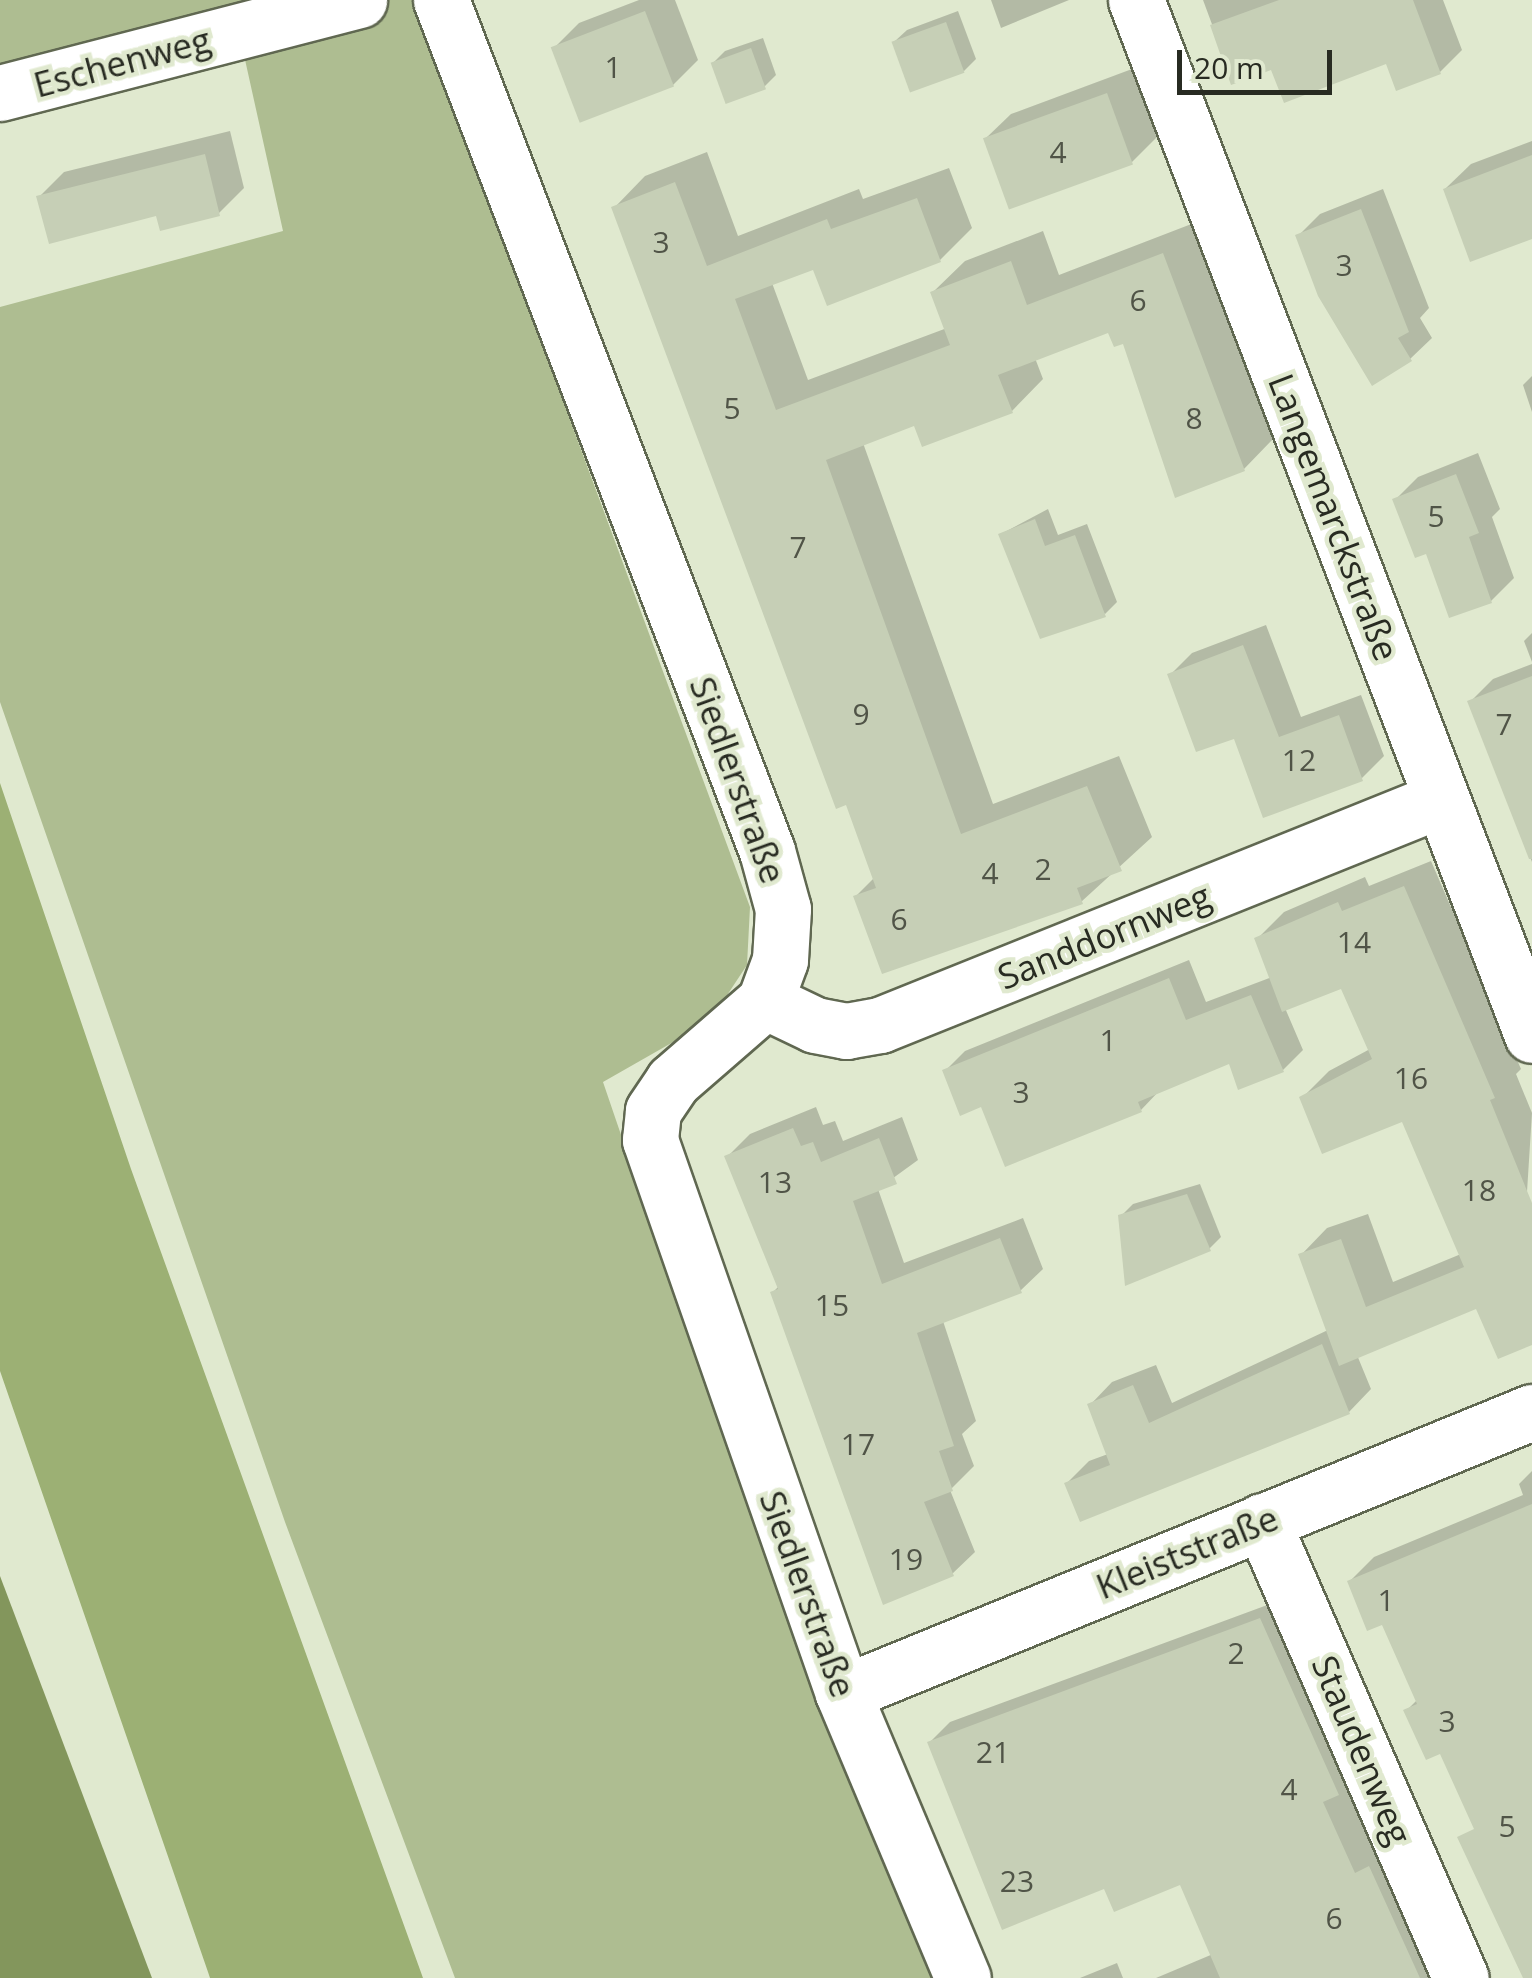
<!DOCTYPE html>
<html>
<head>
<meta charset="utf-8">
<style>
  body { margin:0 }
  #map { position:relative; width:1532px; height:1978px; overflow:hidden; background:#e0e9cf; font-family:"Open Sans",sans-serif }
  div>[style] { position:absolute }
  [style*='--x'] { left:calc(var(--x)*1px); top:calc(var(--y)*1px); width:calc(var(--w)*1px); rotate:calc(var(--a)*1deg) }
  .green>* { inset:0; background:#aebd91 }
  .forest>* { inset:0; background:#9cb074 }
  .water>* { inset:0; background:#83965c }
  .shadow>* { inset:0; background:#0003 }
  .building>* { inset:0; background:#c6cfb6; transform-origin:0 0 }
  .roads { filter:drop-shadow(2px 0 #606851) drop-shadow(-2px 0 #606851) drop-shadow(0 2px #606851) drop-shadow(0 -2px #606851) }
  .minor>* { height:55px; margin:-27.5px; padding:0 27.5px; transform-origin:27.5px; border-radius:27.5px; background:#fff }
  span { translate:-50% -50%; white-space:nowrap; text-align:center; line-height:1.15; -webkit-text-stroke:9px #e0e9cf; paint-order:stroke }
  .number-label { font-size:30px; color:#505447 }
  .number-label span { -webkit-text-stroke-width:0 }
  .street-label { font-size:35px; color:#282b22 }
  .scale { position:absolute; left:1177px; top:50px; width:155px; height:45px; box-sizing:border-box; border:5px solid #282b22; border-top:0; padding-left:12px; font-size:30px; line-height:35px; white-space:nowrap; color:#282b22; -webkit-text-stroke:8px #e0e9cf; paint-order:stroke }
</style>
</head>
<body>
<div id="map">
  <div class="green">
    <div style="clip-path:polygon(0 0,415px 0,750px 907px,747px 965px,710px 1021px,603px 1082px,779px 1598px,932px 1978px,455px 1978px,285px 1522px,0 702px,0 307px,283px 231px,236px 19px,0 83px)"></div>
  </div>
  <div class="forest">
    <div style="clip-path:polygon(0 783px,131px 1169px,423px 1978px,210px 1978px,208px 1972px,0 1371px)"></div>
  </div>
  <div class="water">
    <div style="clip-path:polygon(0 1576px,152px 1978px,0 1978px)"></div>
  </div>
  <div class="shadow">
    <div style="clip-path:polygon(639px 0,675px 0,698px 60px,673px 85px,554px 48px,579px 23px)"></div>
    <div style="clip-path:polygon(991px 0,1069px 0,1001px 28px)"></div>
    <div style="clip-path:polygon(1203px 0,1443px 0,1462px 50px,1440px 72px,1387px 60px,1273px 67px,1233px 81px)"></div>
    <div style="clip-path:polygon(958px 11px,976px 59px,964px 71px,894px 42px,907px 30px)"></div>
    <div style="clip-path:polygon(763px 38px,776px 75px,764px 87px,713px 63px,725px 51px)"></div>
    <div style="clip-path:polygon(1132px 69px,1157px 137px,1132px 162px,985px 139px,1011px 114px)"></div>
    <div style="clip-path:polygon(230px 131px,244px 188px,218px 214px,158px 213px,39px 197px,64px 172px)"></div>
    <div style="clip-path:polygon(1532px 141px,1532px 237px,1445px 189px,1471px 164px)"></div>
    <div style="clip-path:polygon(707px 152px,738px 236px,859px 189px,863px 199px,949px 168px,972px 228px,940px 260px,815px 267px,772px 283px,808px 380px,947px 328px,933px 292px,965px 261px,1043px 231px,1059px 275px,1194px 223px,1275px 437px,1244px 469px,1110px 329px,1035px 358px,1043px 379px,1012px 411px,916px 423px,863px 443px,993px 804px,1119px 756px,1152px 837px,1081px 902px,855px 897px,875px 877px,614px 208px,645px 176px)"></div>
    <div style="clip-path:polygon(1383px 189px,1429px 308px,1420px 318px,1432px 338px,1410px 359px,1298px 236px,1320px 214px)"></div>
    <div style="clip-path:polygon(1532px 376px,1532px 412px,1523px 385px)"></div>
    <div style="clip-path:polygon(1478px 453px,1500px 509px,1492px 517px,1514px 578px,1491px 601px,1427px 551px,1395px 500px,1418px 477px)"></div>
    <div style="clip-path:polygon(1048px 509px,1058px 535px,1087px 524px,1117px 602px,1105px 614px,1001px 534px)"></div>
    <div style="clip-path:polygon(1266px 625px,1301px 717px,1361px 695px,1384px 756px,1362px 778px,1235px 736px,1170px 675px,1192px 653px)"></div>
    <div style="clip-path:polygon(1532px 633px,1532px 662px,1524px 641px)"></div>
    <div style="clip-path:polygon(1532px 664px,1532px 862px,1470px 702px,1493px 679px)"></div>
    <div style="clip-path:polygon(1431px 861px,1521px 1069px,1516px 1074px,1532px 1113px,1527px 1192px,1532px 1343px,1478px 1306px,1357px 1355px,1371px 1389px,1349px 1412px,1067px 1483px,1089px 1461px,1108px 1454px,1090px 1405px,1112px 1382px,1156px 1365px,1172px 1403px,1328px 1330px,1301px 1255px,1327px 1228px,1368px 1214px,1393px 1282px,1461px 1254px,1403px 1119px,1302px 1098px,1329px 1071px,1370px 1049px,1342px 986px,1285px 1008px,1303px 1050px,1283px 1070px,1230px 1061px,1161px 1089px,1141px 1110px,983px 1104px,945px 1071px,965px 1051px,1189px 960px,1206px 1002px,1272px 977px,1257px 939px,1284px 912px,1365px 877px,1369px 886px)"></div>
    <div style="clip-path:polygon(816px 1107px,823px 1125px,835px 1121px,843px 1141px,902px 1117px,918px 1160px,878px 1189px,904px 1263px,1023px 1218px,1043px 1269px,1020px 1291px,943px 1321px,976px 1421px,962px 1434px,974px 1466px,950px 1490px,975px 1552px,952px 1574px,773px 1292px,779px 1286px,727px 1157px,750px 1134px)"></div>
    <div style="clip-path:polygon(1200px 1184px,1221px 1237px,1209px 1249px,1121px 1216px,1133px 1204px)"></div>
    <div style="clip-path:polygon(1532px 1471px,1532px 1710px,1406px 1711px,1417px 1700px,1383px 1622px,1350px 1581px,1374px 1557px,1523px 1495px,1519px 1484px)"></div>
    <div style="clip-path:polygon(1281px 1600px,1358px 1772px,1345px 1785px,1375px 1854px,1390px 1848px,1448px 1978px,1156px 1978px,1213px 1954px,1182px 1882px,1105px 1885px,930px 1742px,950px 1722px)"></div>
    <div style="clip-path:polygon(1117px 1963px,1123px 1978px,1080px 1978px)"></div>
  </div>
  <div class="building">
    <div style="clip-path:polygon(1279px 0,1413px 0,1441px 74px,1396px 91px,1386px 64px,1284px 103px,1271px 70px,1231px 85px,1210px 25px)"></div>
    <div style="left:645px;top:11px;width:81px;height:101px;rotate:69deg"></div>
    <div style="left:946px;top:22px;width:54px;height:58px;rotate:70deg"></div>
    <div style="left:751px;top:48px;width:44px;height:43px;rotate:70deg"></div>
    <div style="left:1107px;top:93px;width:76px;height:132px;rotate:70deg"></div>
    <div style="clip-path:polygon(205px 154px,220px 216px,160px 231px,156px 216px,49px 244px,36px 196px)"></div>
    <div style="clip-path:polygon(1532px 155px,1532px 239px,1470px 262px,1443px 189px)"></div>
    <div style="clip-path:polygon(675px 182px,707px 266px,827px 219px,831px 229px,917px 198px,941px 262px,827px 306px,813px 270px,735px 299px,776px 410px,950px 345px,930px 292px,1011px 261px,1027px 305px,1163px 253px,1245px 471px,1175px 498px,1123px 344px,1114px 347px,1108px 333px,998px 375px,1013px 413px,922px 447px,914px 426px,826px 460px,961px 834px,1087px 786px,1122px 871px,1077px 888px,1083px 904px,882px 974px,853px 896px,876px 888px,846px 805px,836px 809px,611px 207px)"></div>
    <div style="clip-path:polygon(1361px 209px,1409px 332px,1398px 338px,1412px 361px,1372px 386px,1318px 296px,1295px 235px)"></div>
    <div style="clip-path:polygon(1456px 474px,1479px 533px,1469px 537px,1492px 603px,1449px 618px,1426px 554px,1415px 558px,1392px 499px)"></div>
    <div style="clip-path:polygon(1035px 519px,1045px 546px,1075px 535px,1106px 617px,1040px 639px,998px 534px)"></div>
    <div style="clip-path:polygon(1243px 645px,1279px 737px,1339px 715px,1363px 781px,1263px 818px,1234px 739px,1196px 752px,1167px 674px)"></div>
    <div style="clip-path:polygon(1532px 676px,1532px 859px,1529px 859px,1467px 701px)"></div>
    <div style="clip-path:polygon(1404px 886px,1495px 1098px,1490px 1100px,1532px 1203px,1532px 1345px,1498px 1359px,1476px 1309px,1339px 1366px,1298px 1254px,1341px 1239px,1366px 1307px,1464px 1267px,1402px 1122px,1322px 1154px,1299px 1097px,1372px 1059px,1341px 989px,1282px 1012px,1254px 938px,1338px 902px,1342px 911px)"></div>
    <div style="clip-path:polygon(1169px 978px,1186px 1020px,1251px 995px,1284px 1072px,1238px 1090px,1229px 1064px,1138px 1102px,1142px 1112px,1005px 1167px,981px 1107px,960px 1116px,942px 1070px)"></div>
    <div style="clip-path:polygon(793px 1128px,801px 1146px,813px 1142px,821px 1162px,879px 1138px,897px 1184px,853px 1201px,882px 1284px,1000px 1238px,1022px 1293px,917px 1333px,954px 1446px,939px 1451px,953px 1491px,924px 1502px,954px 1576px,883px 1605px,770px 1292px,778px 1289px,724px 1156px)"></div>
    <div style="clip-path:polygon(1187px 1194px,1211px 1251px,1125px 1286px,1118px 1215px)"></div>
    <div style="clip-path:polygon(1322px 1344px,1350px 1414px,1080px 1522px,1064px 1483px,1110px 1465px,1087px 1404px,1133px 1385px,1149px 1423px)"></div>
    <div style="clip-path:polygon(1532px 1504px,1532px 1978px,1523px 1978px,1457px 1837px,1474px 1829px,1440px 1754px,1426px 1760px,1403px 1710px,1417px 1704px,1382px 1625px,1367px 1631px,1347px 1581px)"></div>
    <div style="clip-path:polygon(1260px 1618px,1339px 1795px,1323px 1802px,1355px 1873px,1369px 1866px,1420px 1978px,1220px 1978px,1180px 1885px,1114px 1912px,1104px 1889px,1002px 1930px,927px 1742px)"></div>
  </div>
  <div class="roads">
    <div class="minor">
      <div style="--x:441;--y:0;--w:911;--a:69.04"></div>
      <div style="--x:767;--y:851;--w:60;--a:74.6"></div>
      <div style="--x:783;--y:909;--w:51;--a:93.4"></div>
      <div style="--x:780;--y:960;--w:44;--a:110.1"></div>
      <div style="--x:765;--y:1001;--w:122;--a:139"></div>
      <div style="--x:673;--y:1081;--w:36;--a:124"></div>
      <div style="--x:653;--y:1111;--w:29;--a:96"></div>
      <div style="--x:650;--y:1140;--w:586;--a:70.76"></div>
      <div style="--x:843;--y:1693;--w:309;--a:67.2"></div>
      <div style="--x:1136;--y:0;--w:1108;--a:69.06"></div>
      <div style="--x:0;--y:93;--w:371;--a:-14.5"></div>
      <div style="--x:765;--y:1001;--w:55;--a:25.6"></div>
      <div style="--x:815;--y:1025;--w:32;--a:11"></div>
      <div style="--x:846;--y:1031;--w:35;--a:-10"></div>
      <div style="--x:880;--y:1025;--w:604;--a:-21.89"></div>
      <div style="--x:1262;--y:1521;--w:498;--a:66.5"></div>
      <div style="--x:843;--y:1693;--w:744;--a:-22.19"></div>
    </div>
  </div>
  <div class="number-label">
    <span style="left:613px;top:67px">1</span>
    <span style="left:1058px;top:152px">4</span>
    <span style="left:661px;top:242px">3</span>
    <span style="left:1344px;top:265px">3</span>
    <span style="left:1138px;top:300px">6</span>
    <span style="left:732px;top:408px">5</span>
    <span style="left:1194px;top:418px">8</span>
    <span style="left:1436px;top:516px">5</span>
    <span style="left:798px;top:547px">7</span>
    <span style="left:861px;top:714px">9</span>
    <span style="left:1504px;top:724px">7</span>
    <span style="left:1299px;top:760px">12</span>
    <span style="left:1043px;top:869px">2</span>
    <span style="left:990px;top:873px">4</span>
    <span style="left:899px;top:919px">6</span>
    <span style="left:1354px;top:942px">14</span>
    <span style="left:1108px;top:1040px">1</span>
    <span style="left:1411px;top:1078px">16</span>
    <span style="left:1021px;top:1092px">3</span>
    <span style="left:775px;top:1182px">13</span>
    <span style="left:1479px;top:1190px">18</span>
    <span style="left:832px;top:1305px">15</span>
    <span style="left:858px;top:1444px">17</span>
    <span style="left:906px;top:1559px">19</span>
    <span style="left:1386px;top:1600px">1</span>
    <span style="left:1236px;top:1653px">2</span>
    <span style="left:1447px;top:1721px">3</span>
    <span style="left:993px;top:1752px">21</span>
    <span style="left:1289px;top:1789px">4</span>
    <span style="left:1507px;top:1826px">5</span>
    <span style="left:1017px;top:1881px">23</span>
    <span style="left:1334px;top:1918px">6</span>
  </div>
  <div class="street-label">
    <span style="left:122px;top:62px;rotate:-15deg">Eschenweg</span>
    <span style="left:1334px;top:517px;rotate:69deg">Langemarckstraße</span>
    <span style="left:738px;top:780px;rotate:70deg">Siedlerstraße</span>
    <span style="left:1104px;top:936px;rotate:-22deg">Sanddornweg</span>
    <span style="left:1187px;top:1552px;rotate:-22deg">Kleiststraße</span>
    <span style="left:808px;top:1594px;rotate:70deg">Siedlerstraße</span>
    <span style="left:1362px;top:1750px;rotate:67deg">Staudenweg</span>
  </div>
  <div class="scale">20 m</div>
</div>
</body>
</html>
